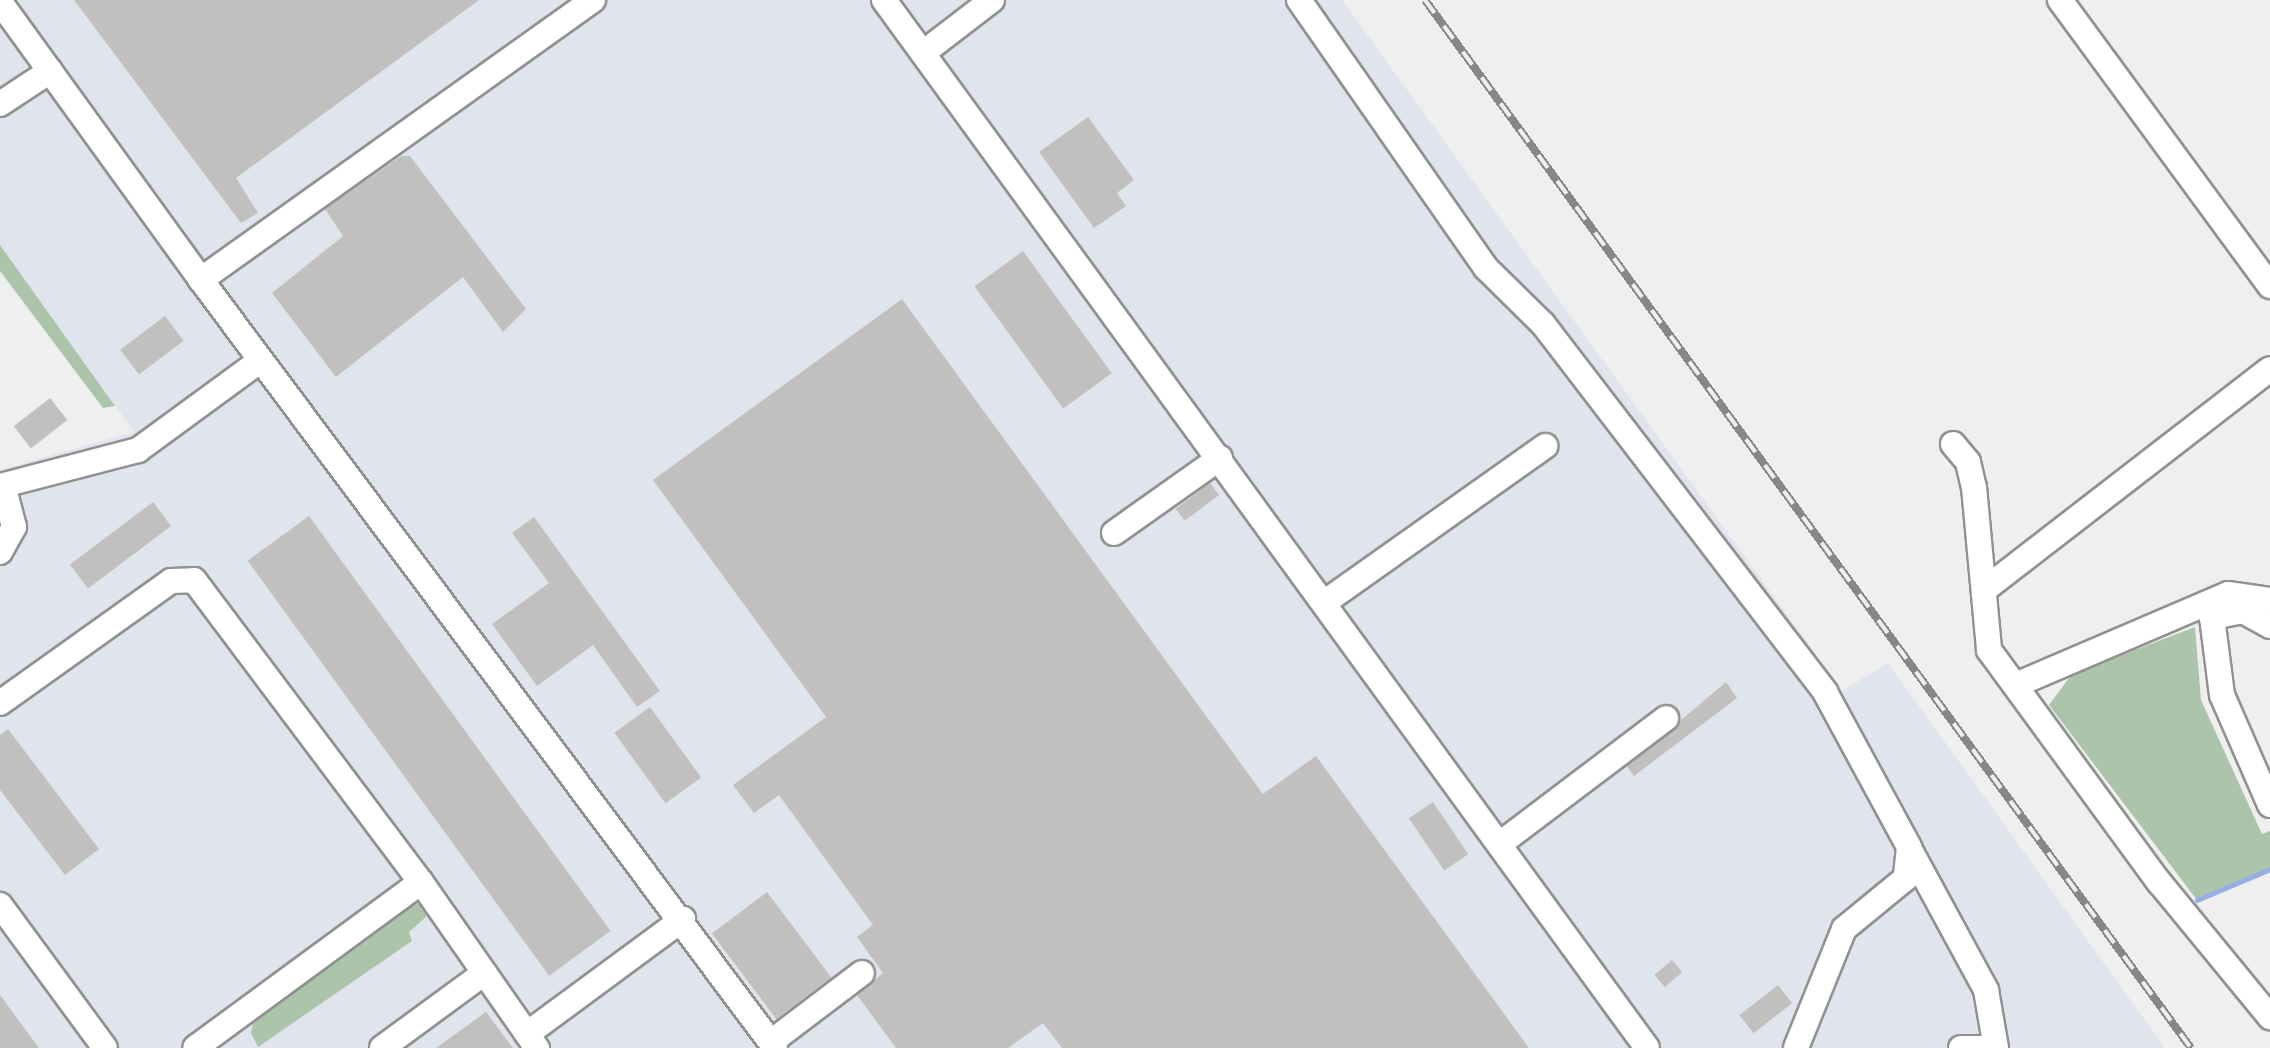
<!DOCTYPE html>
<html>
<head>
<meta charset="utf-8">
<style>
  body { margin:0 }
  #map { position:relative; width:2270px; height:1048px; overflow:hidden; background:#efeff0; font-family:"Fira Sans Condensed",sans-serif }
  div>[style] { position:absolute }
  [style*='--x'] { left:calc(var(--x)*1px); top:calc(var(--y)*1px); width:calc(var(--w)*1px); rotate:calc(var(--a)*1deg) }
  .built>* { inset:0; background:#e0e4ec }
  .green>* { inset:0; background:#acc5aa }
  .stream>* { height:5px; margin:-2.5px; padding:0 2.5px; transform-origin:2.5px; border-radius:2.5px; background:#96afe0 }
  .building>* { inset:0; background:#c1c0bf; transform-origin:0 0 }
  .roads { filter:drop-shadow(2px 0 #919192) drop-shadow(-2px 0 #919192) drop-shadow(0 2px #919192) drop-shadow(0 -2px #919192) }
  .minor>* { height:24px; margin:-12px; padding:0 12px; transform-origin:12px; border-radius:12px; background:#fff }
  .rail>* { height:8px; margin-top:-4px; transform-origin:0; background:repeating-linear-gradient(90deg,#efeff0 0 16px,#868787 0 32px); box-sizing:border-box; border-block:2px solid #868787 }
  span { translate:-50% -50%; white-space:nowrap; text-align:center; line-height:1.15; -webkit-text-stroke:5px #efeff0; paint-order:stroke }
</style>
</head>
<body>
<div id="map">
  <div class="built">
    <div style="clip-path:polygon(0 0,1342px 0,1842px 691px,1888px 663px,2165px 1048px,0 1048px,0 470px,134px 432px,0 245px)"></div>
  </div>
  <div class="green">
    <div style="clip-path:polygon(0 245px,115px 406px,103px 408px,0 271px)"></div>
    <div style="clip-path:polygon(2195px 627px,2201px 700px,2262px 834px,2270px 831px,2270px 869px,2197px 900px,2049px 705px,2072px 674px)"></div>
    <div style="clip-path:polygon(419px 904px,427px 916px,409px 932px,412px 941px,258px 1047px,251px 1033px,255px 1015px,405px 905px)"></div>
  </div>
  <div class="stream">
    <div style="--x:2197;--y:900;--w:79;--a:-23"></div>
  </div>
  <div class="building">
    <div style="clip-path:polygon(74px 0,479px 0,236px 178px,258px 213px,241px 223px)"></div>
    <div style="clip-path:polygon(1088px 117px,1134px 180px,1117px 193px,1126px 206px,1094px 228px,1039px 152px)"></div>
    <div style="clip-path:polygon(401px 156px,410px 156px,526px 309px,503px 332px,463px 277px,336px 377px,272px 293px,343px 236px,325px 209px)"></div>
    <div style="left:1023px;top:251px;width:151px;height:60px;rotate:54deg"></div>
    <div style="clip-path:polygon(902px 299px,1263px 794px,1316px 756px,1529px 1048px,1062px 1048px,1043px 1023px,1008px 1048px,896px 1048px,857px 995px,883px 973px,857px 937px,873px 925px,779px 795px,754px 813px,733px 785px,826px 717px,653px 480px)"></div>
    <div style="left:165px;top:316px;width:31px;height:56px;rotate:53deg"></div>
    <div style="left:50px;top:398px;width:28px;height:46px;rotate:52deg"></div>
    <div style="left:1210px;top:483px;width:15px;height:43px;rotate:53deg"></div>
    <div style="left:153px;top:502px;width:30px;height:104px;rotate:53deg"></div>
    <div style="left:309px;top:516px;width:513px;height:76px;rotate:54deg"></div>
    <div style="clip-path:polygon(534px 517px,660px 691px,637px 707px,593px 645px,537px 686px,492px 624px,549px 583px,512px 533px)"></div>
    <div style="clip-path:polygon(1726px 682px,1737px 698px,1634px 776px,1627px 766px)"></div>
    <div style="left:650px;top:707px;width:87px;height:44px;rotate:54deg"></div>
    <div style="clip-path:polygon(8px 729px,99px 849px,65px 875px,0 790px,0 735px)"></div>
    <div style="left:1433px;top:802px;width:63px;height:29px;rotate:56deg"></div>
    <div style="left:767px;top:892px;width:107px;height:69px;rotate:53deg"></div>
    <div style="left:1672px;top:960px;width:16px;height:23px;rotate:50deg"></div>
    <div style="left:1778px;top:985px;width:23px;height:49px;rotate:52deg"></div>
    <div style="clip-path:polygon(0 995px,39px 1048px,0 1048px)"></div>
    <div style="clip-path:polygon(486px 1012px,513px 1048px,436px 1048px)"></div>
  </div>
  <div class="roads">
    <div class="minor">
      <div style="--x:593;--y:0;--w:482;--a:144.5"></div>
      <div style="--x:201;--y:280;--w:959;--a:53.23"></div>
      <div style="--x:884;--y:0;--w:1296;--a:53.94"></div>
      <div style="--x:1299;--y:0;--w:327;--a:55.1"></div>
      <div style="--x:1486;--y:268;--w:80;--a:44.5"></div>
      <div style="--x:1543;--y:324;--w:464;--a:52.5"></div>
      <div style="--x:1825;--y:692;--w:176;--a:61.5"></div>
      <div style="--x:1909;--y:847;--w:31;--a:96"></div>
      <div style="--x:1906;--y:878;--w:80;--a:140.6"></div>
      <div style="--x:1844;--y:929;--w:128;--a:112"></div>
      <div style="--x:2060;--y:0;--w:355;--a:53.7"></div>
      <div style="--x:0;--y:2;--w:343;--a:54.1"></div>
      <div style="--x:923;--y:53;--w:87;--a:-37.5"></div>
      <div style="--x:0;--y:104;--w:60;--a:-33.4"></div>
      <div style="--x:1953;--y:444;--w:23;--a:50"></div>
      <div style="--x:1968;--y:462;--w:26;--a:77"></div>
      <div style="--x:1974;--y:487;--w:164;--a:84.7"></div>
      <div style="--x:1989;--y:650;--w:288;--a:53.8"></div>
      <div style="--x:2159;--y:882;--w:175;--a:50.6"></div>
      <div style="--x:0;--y:486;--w:143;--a:-14.6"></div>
      <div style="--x:138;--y:450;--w:152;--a:-36.2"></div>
      <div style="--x:1114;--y:533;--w:130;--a:-35.3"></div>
      <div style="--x:0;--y:552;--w:29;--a:-61"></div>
      <div style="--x:14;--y:527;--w:43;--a:-104.7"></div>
      <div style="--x:1984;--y:590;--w:361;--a:-37.7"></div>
      <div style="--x:1325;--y:602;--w:270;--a:-35.3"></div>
      <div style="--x:2270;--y:626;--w:31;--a:-151"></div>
      <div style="--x:2243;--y:611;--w:32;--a:169"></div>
      <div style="--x:2212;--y:617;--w:79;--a:82.7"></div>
      <div style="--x:2222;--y:695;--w:120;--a:66.4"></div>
      <div style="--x:2018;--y:684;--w:228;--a:-23.2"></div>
      <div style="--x:2228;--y:594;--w:42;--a:8.1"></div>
      <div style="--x:0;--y:703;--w:210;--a:-35.5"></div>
      <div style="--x:171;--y:581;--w:23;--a:-2"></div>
      <div style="--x:194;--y:580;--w:378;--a:53.1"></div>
      <div style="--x:421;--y:882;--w:280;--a:143.7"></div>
      <div style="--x:1501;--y:843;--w:207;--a:-37.1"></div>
      <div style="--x:1909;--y:848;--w:162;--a:61.5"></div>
      <div style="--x:1986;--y:990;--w:59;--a:80.2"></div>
      <div style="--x:421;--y:882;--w:203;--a:55.1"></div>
      <div style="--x:0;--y:905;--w:177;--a:53.7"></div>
      <div style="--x:527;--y:1034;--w:194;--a:-36.4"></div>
      <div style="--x:771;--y:1042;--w:114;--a:-37.2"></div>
      <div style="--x:382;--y:1048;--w:127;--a:-36.3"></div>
      <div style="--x:1961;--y:1048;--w:34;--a:0"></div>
    </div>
  </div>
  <div class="rail">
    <div style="--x:1425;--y:0;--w:1298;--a:53.84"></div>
  </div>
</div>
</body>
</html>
